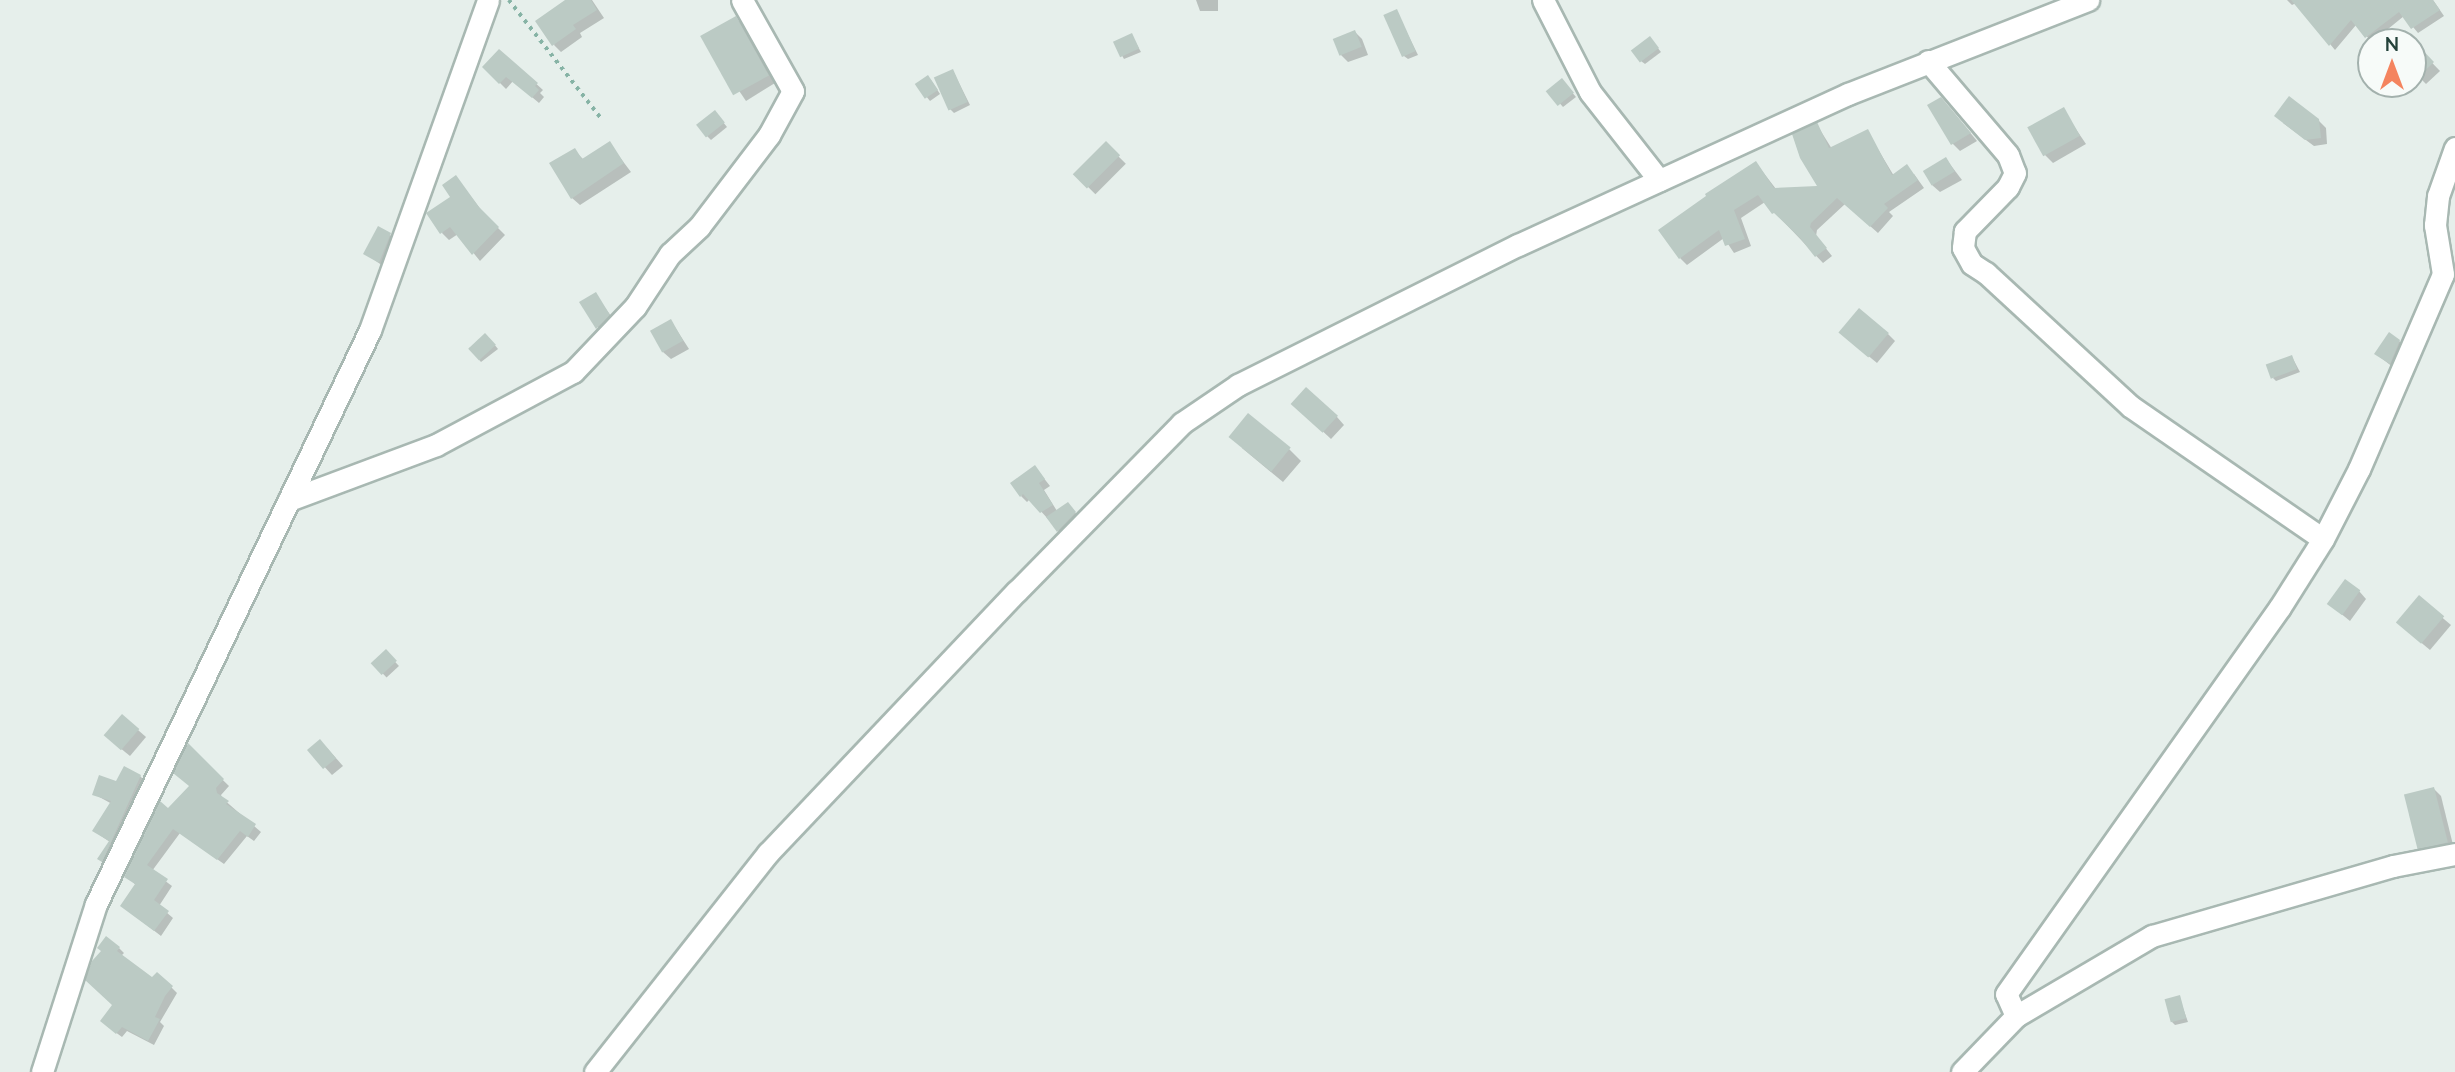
<!DOCTYPE html>
<html>
<head>
<meta charset="utf-8">
<style>
  body { margin:0 }
  #map { position:relative; width:2455px; height:1072px; overflow:hidden; background:#e6efeb; font-family:Mulish,sans-serif }
  div>[style] { position:absolute }
  [style*='--x'] { left:calc(var(--x)*1px); top:calc(var(--y)*1px); width:calc(var(--w)*1px); rotate:calc(var(--a)*1deg) }
  .shadow>* { inset:0; background:#0003; transform-origin:0 0 }
  .building>* { inset:0; background:#bbcac4; transform-origin:0 0 }
  .path>* { height:3.5px; margin-top:-1.75px; transform-origin:0; background:repeating-linear-gradient(90deg,#86b3a5 0 3.5px,transparent 0 8.5px) }
  .roads { filter:drop-shadow(2px 0 #a8b8b2) drop-shadow(-2px 0 #a8b8b2) drop-shadow(0 2px #a8b8b2) drop-shadow(0 -2px #a8b8b2) }
  .minor>* { height:21px; margin:-10.5px; padding:0 10.5px; transform-origin:10.5px; border-radius:10.5px; background:#fff }
  .secondary>* { height:21px; margin:-10.5px; padding:0 10.5px; transform-origin:10.5px; border-radius:10.5px; background:#fff }
  span { translate:-50% -50%; white-space:nowrap; text-align:center; line-height:1.15; -webkit-text-stroke:7px #f7fbf9; paint-order:stroke }
  .north { position:absolute; left:2357px; top:28px; width:70px; height:70px; box-sizing:border-box; background:#f7fbf9; border:2px solid #a3b1ad; border-radius:50%; rotate:0deg; font-size:19px; font-weight:700; line-height:28px; text-align:center; color:#24423a }
  .north::after { content:''; display:block; margin:auto; width:24px; height:32px; background:#f4845f; clip-path:polygon(50% 0,100% 100%,50% 72%,0 100%) }
</style>
</head>
<body>
<div id="map">
  <div class="shadow">
    <div style="clip-path:polygon(569px 0,592px 0,604px 18px,580px 33px,582px 37px,561px 52px,554px 45px)"></div>
    <div style="clip-path:polygon(1196px 0,1218px 0,1218px 11px,1200px 11px)"></div>
    <div style="clip-path:polygon(2287px 0,2433px 0,2444px 16px,2418px 33px,2404px 16px,2372px 42px,2356px 25px,2335px 50px,2296px 3px,2292px 5px)"></div>
    <div style="clip-path:polygon(1396px 11px,1418px 55px,1408px 59px,1404px 56px)"></div>
    <div style="clip-path:polygon(736px 18px,743px 26px,775px 83px,746px 101px,704px 39px)"></div>
    <div style="clip-path:polygon(1355px 32px,1362px 39px,1368px 55px,1348px 62px,1341px 55px)"></div>
    <div style="clip-path:polygon(1132px 36px,1141px 52px,1124px 59px,1115px 43px)"></div>
    <div style="clip-path:polygon(1653px 42px,1661px 52px,1645px 64px,1641px 61px)"></div>
    <div style="clip-path:polygon(2413px 43px,2440px 71px,2426px 84px,2413px 71px)"></div>
    <div style="clip-path:polygon(500px 51px,543px 90px,540px 93px,544px 97px,539px 103px,513px 81px,506px 89px,484px 67px)"></div>
    <div style="clip-path:polygon(953px 71px,970px 105px,954px 113px,950px 109px)"></div>
    <div style="clip-path:polygon(931px 80px,940px 94px,930px 101px,917px 85px)"></div>
    <div style="clip-path:polygon(1565px 84px,1576px 97px,1563px 107px,1549px 91px)"></div>
    <div style="clip-path:polygon(1949px 107px,1977px 141px,1960px 151px,1953px 144px)"></div>
    <div style="clip-path:polygon(2063px 110px,2086px 144px,2053px 163px,2045px 155px)"></div>
    <div style="clip-path:polygon(718px 116px,727px 127px,711px 140px,707px 136px)"></div>
    <div style="clip-path:polygon(2318px 120px,2326px 128px,2327px 144px,2314px 146px,2283px 123px)"></div>
    <div style="clip-path:polygon(1817px 125px,1832px 149px,1867px 131px,1894px 176px,1914px 174px,1924px 188px,1889px 212px,1893px 216px,1878px 233px,1845px 204px,1817px 230px,1816px 236px,1832px 256px,1823px 263px,1765px 202px,1741px 218px,1751px 246px,1734px 253px,1724px 238px,1687px 265px,1680px 258px,1756px 163px,1776px 189px,1820px 188px)"></div>
    <div style="clip-path:polygon(609px 143px,631px 172px,580px 205px,572px 198px,574px 150px,584px 160px)"></div>
    <div style="left:1106px;top:144px;width:28px;height:43px;rotate:45deg"></div>
    <div style="clip-path:polygon(1946px 159px,1962px 180px,1940px 192px,1932px 185px)"></div>
    <div style="clip-path:polygon(456px 177px,485px 215px,505px 235px,480px 261px,458px 234px,449px 240px,442px 233px)"></div>
    <div style="clip-path:polygon(390px 235px,397px 242px,387px 269px,365px 253px)"></div>
    <div style="left:595px;top:294px;width:36px;height:17px;rotate:54deg"></div>
    <div style="clip-path:polygon(671px 321px,689px 349px,671px 359px,663px 352px)"></div>
    <div style="clip-path:polygon(1888px 334px,1895px 341px,1877px 363px,1849px 340px)"></div>
    <div style="clip-path:polygon(489px 338px,498px 349px,481px 362px,469px 348px)"></div>
    <div style="clip-path:polygon(2399px 341px,2407px 349px,2398px 371px,2376px 354px)"></div>
    <div style="clip-path:polygon(2292px 357px,2300px 372px,2276px 381px,2273px 378px)"></div>
    <div style="clip-path:polygon(1301px 411px,1337px 417px,1344px 425px,1331px 439px)"></div>
    <div style="clip-path:polygon(1242px 448px,1289px 449px,1301px 461px,1283px 482px)"></div>
    <div style="clip-path:polygon(1035px 467px,1050px 486px,1044px 490px,1057px 511px,1068px 504px,1082px 521px,1065px 538px,1030px 499px,1027px 502px,1021px 496px)"></div>
    <div style="clip-path:polygon(2359px 591px,2366px 599px,2350px 621px,2329px 604px)"></div>
    <div style="clip-path:polygon(2419px 598px,2451px 625px,2430px 650px,2406px 630px)"></div>
    <div style="left:386px;top:652px;width:19px;height:17px;rotate:47deg"></div>
    <div style="clip-path:polygon(138px 730px,146px 737px,130px 756px,114px 743px)"></div>
    <div style="clip-path:polygon(188px 746px,229px 786px,221px 795px,222px 798px,261px 832px,254px 841px,247px 836px,224px 864px,180px 833px,152px 871px,172px 886px,159px 906px,173px 918px,161px 936px,122px 906px,137px 886px,126px 876px,168px 810px,190px 787px)"></div>
    <div style="clip-path:polygon(327px 748px,343px 766px,332px 775px,309px 750px)"></div>
    <div style="clip-path:polygon(140px 776px,145px 781px,104px 864px,100px 859px,110px 842px,94px 831px,112px 804px,94px 794px)"></div>
    <div style="clip-path:polygon(2433px 788px,2441px 796px,2454px 849px,2429px 854px,2421px 847px)"></div>
    <div style="clip-path:polygon(119px 948px,124px 953px,121px 956px,153px 979px,158px 974px,177px 993px,160px 1022px,164px 1026px,154px 1045px,127px 1031px,122px 1037px,107px 1026px,114px 1005px,87px 979px)"></div>
    <div style="clip-path:polygon(2179px 997px,2188px 1022px,2175px 1025px,2172px 1022px)"></div>
  </div>
  <div class="building">
    <div style="clip-path:polygon(565px 0,591px 0,597px 10px,573px 25px,576px 29px,552px 46px,535px 21px)"></div>
    <div style="clip-path:polygon(2291px 0,2433px 0,2440px 10px,2411px 29px,2399px 12px,2365px 38px,2351px 20px,2329px 46px)"></div>
    <div style="left:1397px;top:9px;width:46px;height:15px;rotate:66deg"></div>
    <div style="left:736px;top:16px;width:68px;height:41px;rotate:61deg"></div>
    <div style="left:1355px;top:30px;width:18px;height:24px;rotate:68deg"></div>
    <div style="left:1132px;top:33px;width:17px;height:21px;rotate:65deg"></div>
    <div style="left:1650px;top:36px;width:15px;height:24px;rotate:53deg"></div>
    <div style="clip-path:polygon(2413px 40px,2434px 62px,2413px 82px)"></div>
    <div style="clip-path:polygon(499px 49px,538px 83px,535px 86px,539px 90px,532px 98px,506px 77px,499px 84px,482px 67px)"></div>
    <div style="left:953px;top:69px;width:36px;height:21px;rotate:66deg"></div>
    <div style="left:928px;top:75px;width:18px;height:16px;rotate:56deg"></div>
    <div style="left:1562px;top:78px;width:19px;height:21px;rotate:51deg"></div>
    <div style="clip-path:polygon(2289px 96px,2319px 119px,2321px 138px,2305px 140px,2274px 116px)"></div>
    <div style="clip-path:polygon(1941px 97px,1971px 133px,1951px 145px,1927px 105px)"></div>
    <div style="left:2064px;top:107px;width:33px;height:42px;rotate:61deg"></div>
    <div style="left:715px;top:110px;width:16px;height:24px;rotate:52deg"></div>
    <div style="clip-path:polygon(1817px 122px,1829px 148px,1868px 129px,1892px 175px,1907px 164px,1918px 180px,1884px 204px,1888px 208px,1870px 227px,1837px 198px,1811px 223px,1810px 227px,1827px 248px,1815px 257px,1800px 238px,1774px 213px,1772px 214px,1758px 195px,1734px 210px,1745px 239px,1725px 246px,1719px 230px,1679px 259px,1658px 230px,1706px 196px,1705px 194px,1756px 161px,1774px 188px,1817px 186px,1800px 158px,1792px 134px)"></div>
    <div style="clip-path:polygon(610px 141px,624px 163px,571px 199px,549px 163px,575px 148px,582px 159px)"></div>
    <div style="left:1106px;top:141px;width:20px;height:47px;rotate:45deg"></div>
    <div style="left:1946px;top:157px;width:17px;height:27px;rotate:59deg"></div>
    <div style="clip-path:polygon(456px 175px,479px 207px,499px 227px,472px 255px,450px 227px,440px 234px,426px 213px,450px 197px,442px 185px)"></div>
    <div style="clip-path:polygon(378px 226px,391px 233px,379px 263px,363px 254px)"></div>
    <div style="clip-path:polygon(596px 292px,610px 315px,596px 329px,579px 302px)"></div>
    <div style="left:1859px;top:308px;width:39px;height:32px;rotate:40deg"></div>
    <div style="left:671px;top:319px;width:25px;height:24px;rotate:61deg"></div>
    <div style="clip-path:polygon(2389px 332px,2400px 340px,2390px 364px,2374px 354px)"></div>
    <div style="left:485px;top:333px;width:16px;height:23px;rotate:47deg"></div>
    <div style="left:2292px;top:355px;width:15px;height:28px;rotate:70deg"></div>
    <div style="left:1306px;top:387px;width:43px;height:23px;rotate:42deg"></div>
    <div style="left:1248px;top:413px;width:55px;height:31px;rotate:39deg"></div>
    <div style="clip-path:polygon(1035px 465px,1045px 479px,1039px 483px,1053px 505px,1040px 513px,1023px 494px,1020px 497px,1010px 483px)"></div>
    <div style="clip-path:polygon(1068px 502px,1076px 512px,1057px 532px,1046px 517px)"></div>
    <div style="left:2345px;top:579px;width:19px;height:31px;rotate:36deg"></div>
    <div style="left:2419px;top:595px;width:33px;height:36px;rotate:40deg"></div>
    <div style="left:386px;top:649px;width:16px;height:21px;rotate:47deg"></div>
    <div style="left:122px;top:714px;width:23px;height:28px;rotate:41deg"></div>
    <div style="left:320px;top:739px;width:25px;height:17px;rotate:50deg"></div>
    <div style="clip-path:polygon(188px 743px,224px 779px,216px 788px,217px 793px,229px 801px,226px 804px,256px 824px,248px 837px,240px 831px,217px 860px,173px 829px,147px 865px,168px 879px,154px 900px,169px 911px,154px 931px,120px 906px,135px 884px,124px 877px,160px 801px,168px 808px,189px 786px,173px 773px)"></div>
    <div style="clip-path:polygon(124px 766px,141px 775px,102px 862px,97px 859px,109px 841px,92px 831px,111px 801px,92px 795px,99px 775px,116px 781px)"></div>
    <div style="left:2434px;top:787px;width:57px;height:31px;rotate:76deg"></div>
    <div style="clip-path:polygon(106px 936px,120px 947px,117px 951px,152px 977px,157px 972px,173px 986px,165px 996px,155px 1017px,160px 1019px,148px 1041px,122px 1027px,116px 1034px,100px 1021px,112px 1005px,85px 980px,92px 961px,101px 951px,97px 948px)"></div>
    <div style="left:2180px;top:995px;width:24px;height:16px;rotate:75deg"></div>
  </div>
  <div class="path">
    <div style="--x:509;--y:0;--w:150;--a:52.1"></div>
  </div>
  <div class="roads">
    <div class="minor">
      <div style="--x:1543;--y:0;--w:103;--a:62.9"></div>
      <div style="--x:1590;--y:92;--w:112;--a:51.9"></div>
      <div style="--x:1928;--y:61;--w:123;--a:49.6"></div>
      <div style="--x:2008;--y:155;--w:19;--a:69"></div>
      <div style="--x:2015;--y:173;--w:16;--a:117"></div>
      <div style="--x:2008;--y:187;--w:62;--a:134.3"></div>
      <div style="--x:1965;--y:231;--w:17;--a:97"></div>
      <div style="--x:1963;--y:248;--w:18;--a:61"></div>
      <div style="--x:1972;--y:264;--w:17;--a:33"></div>
      <div style="--x:1986;--y:273;--w:196;--a:42.7"></div>
      <div style="--x:2130;--y:406;--w:234;--a:34.6"></div>
      <div style="--x:2323;--y:539;--w:79;--a:-62.8"></div>
      <div style="--x:2359;--y:469;--w:212;--a:-66.7"></div>
      <div style="--x:2443;--y:274;--w:50;--a:-99.3"></div>
      <div style="--x:2435;--y:225;--w:29;--a:-84"></div>
      <div style="--x:2438;--y:196;--w:51;--a:-70.5"></div>
      <div style="--x:289;--y:500;--w:157;--a:-20.5"></div>
      <div style="--x:436;--y:445;--w:155;--a:-28.1"></div>
      <div style="--x:573;--y:372;--w:90;--a:-46.4"></div>
      <div style="--x:635;--y:307;--w:64;--a:-56.6"></div>
      <div style="--x:670;--y:254;--w:40;--a:-43"></div>
      <div style="--x:699;--y:227;--w:116;--a:-52.7"></div>
      <div style="--x:769;--y:135;--w:50;--a:-61.4"></div>
      <div style="--x:793;--y:91;--w:104;--a:-119.3"></div>
      <div style="--x:2016;--y:1016;--w:24;--a:-114"></div>
      <div style="--x:2006;--y:994;--w:474;--a:-54.7"></div>
      <div style="--x:2280;--y:607;--w:80;--a:-57.7"></div>
      <div style="--x:42;--y:1072;--w:176;--a:-72.2"></div>
      <div style="--x:96;--y:904;--w:636;--a:-64.48"></div>
      <div style="--x:370;--y:330;--w:350;--a:-70.3"></div>
      <div style="--x:595;--y:1072;--w:279;--a:-51.7"></div>
      <div style="--x:768;--y:853;--w:361;--a:-46.5"></div>
      <div style="--x:1017;--y:591;--w:235;--a:-45.5"></div>
      <div style="--x:1182;--y:423;--w:68;--a:-34.2"></div>
      <div style="--x:1238;--y:385;--w:313;--a:-26.6"></div>
      <div style="--x:1518;--y:245;--w:363;--a:-24.6"></div>
      <div style="--x:1848;--y:94;--w:258;--a:-21.4"></div>
    </div>
    <div class="secondary">
      <div style="--x:1962;--y:1072;--w:78;--a:-46"></div>
      <div style="--x:2016;--y:1016;--w:158;--a:-30.5"></div>
      <div style="--x:2152;--y:936;--w:251;--a:-16.2"></div>
      <div style="--x:2393;--y:866;--w:63;--a:-11"></div>
    </div>
  </div>
  <div class="north">N</div>
</div>
</body>
</html>
